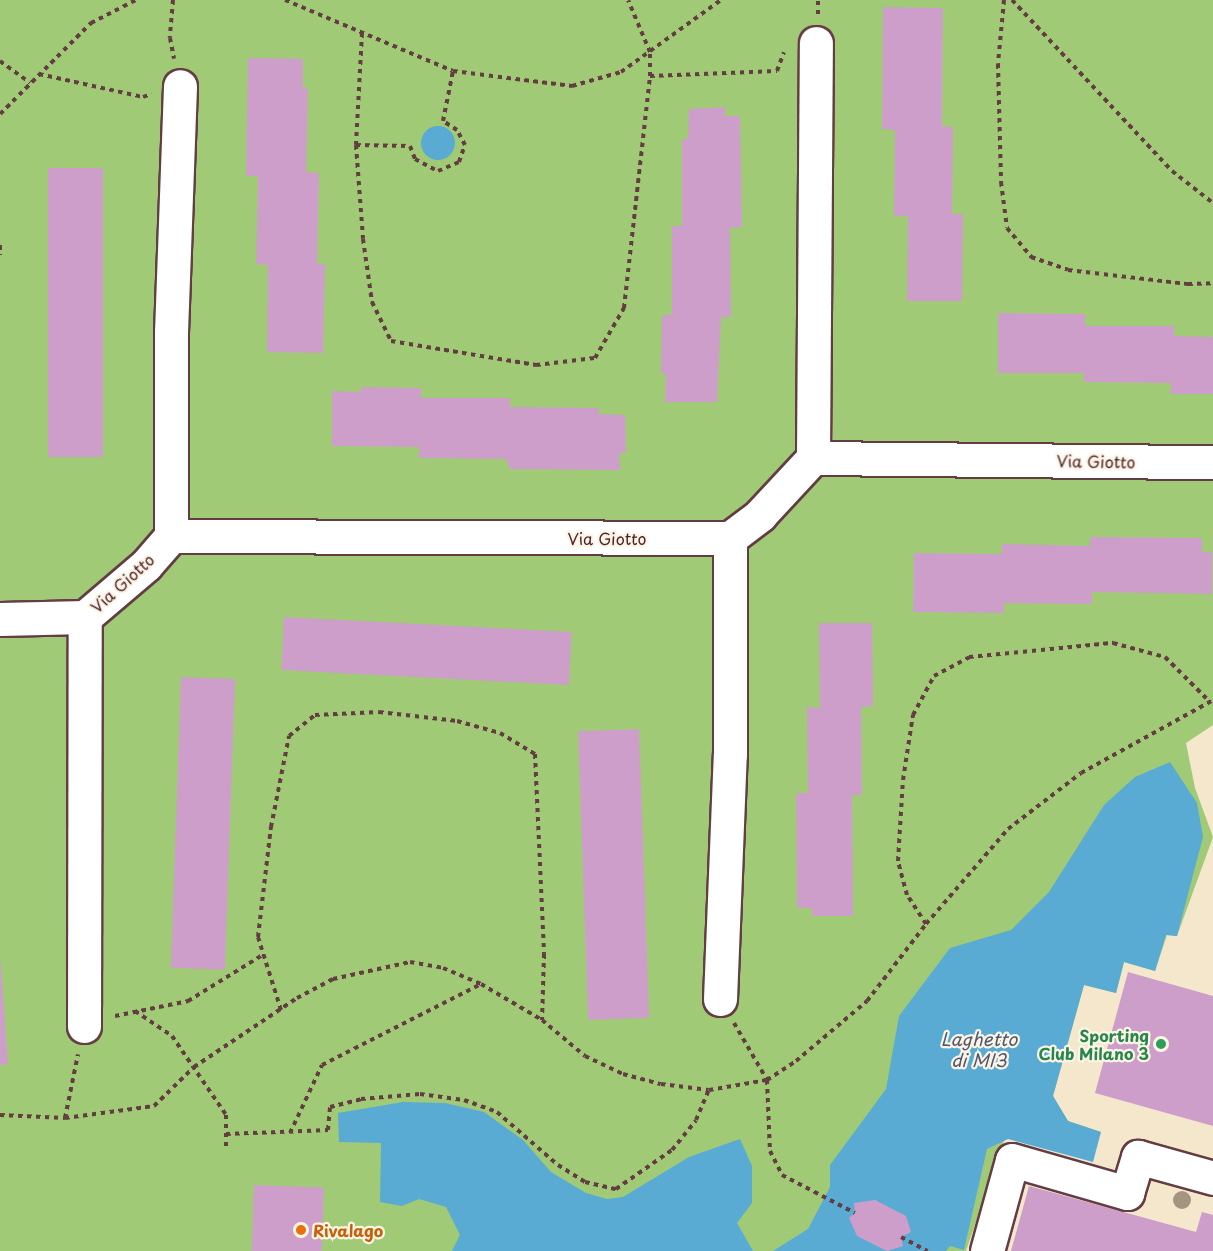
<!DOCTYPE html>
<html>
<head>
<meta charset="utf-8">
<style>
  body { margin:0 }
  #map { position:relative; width:1213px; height:1251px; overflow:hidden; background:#f4e7cc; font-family:"Playpen Sans",sans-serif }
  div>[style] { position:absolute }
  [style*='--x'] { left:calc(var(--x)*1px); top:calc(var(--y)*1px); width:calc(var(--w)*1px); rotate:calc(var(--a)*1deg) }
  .green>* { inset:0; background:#a0ca76 }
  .water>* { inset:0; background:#59abd4 }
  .round { border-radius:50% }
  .building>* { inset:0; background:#cd9eca; transform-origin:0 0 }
  .path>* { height:4px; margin-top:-2px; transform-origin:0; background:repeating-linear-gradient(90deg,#643d43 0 4.5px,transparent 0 9px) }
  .roads { filter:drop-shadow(2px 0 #643d43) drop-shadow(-2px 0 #643d43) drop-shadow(0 2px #643d43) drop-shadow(0 -2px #643d43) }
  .minor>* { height:33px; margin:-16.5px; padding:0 16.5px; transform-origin:16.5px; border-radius:16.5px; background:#fff }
  .trees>* { width:18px; height:18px; margin:-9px; border-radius:50%; background:#a59580 }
  .dots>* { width:16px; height:16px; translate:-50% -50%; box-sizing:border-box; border:3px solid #fcf5e5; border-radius:50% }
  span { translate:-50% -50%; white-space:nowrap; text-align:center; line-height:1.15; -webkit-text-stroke:4.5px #fcf5e5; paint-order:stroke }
  .street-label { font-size:16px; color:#4a1f2b }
  .leisure-label { font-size:16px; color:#27864d; font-weight:700 }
  .right { translate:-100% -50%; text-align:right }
  .food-label { font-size:16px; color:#c56008; font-weight:700 }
  .left { translate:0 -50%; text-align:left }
  .water-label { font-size:18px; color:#50576f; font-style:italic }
</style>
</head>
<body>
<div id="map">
  <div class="green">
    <div style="clip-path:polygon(0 0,1213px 0,1213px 725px,1186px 743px,1195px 788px,1213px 837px,1177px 936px,1167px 935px,1155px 971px,1124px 962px,1116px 993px,1084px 985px,1053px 1096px,1068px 1121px,1101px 1132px,1006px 1135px,966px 1251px,0 1251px)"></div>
  </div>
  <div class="water">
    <div class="round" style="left:421px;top:126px;width:34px;height:34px"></div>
    <div style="clip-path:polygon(1170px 762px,1197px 803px,1203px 837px,1177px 936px,1166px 935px,1155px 971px,1124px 962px,1116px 993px,1084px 985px,1053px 1096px,1068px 1121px,1101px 1132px,1093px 1162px,1008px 1139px,987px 1149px,964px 1250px,950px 1246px,946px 1251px,773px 1251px,808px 1229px,830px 1187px,830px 1165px,886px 1089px,899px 1016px,950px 948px,1011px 930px,1049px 892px,1104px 805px,1135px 777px)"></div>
    <div style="clip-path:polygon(403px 1102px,445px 1103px,484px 1112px,523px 1140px,551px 1172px,586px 1193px,607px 1199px,623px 1197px,689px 1157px,740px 1139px,752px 1166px,752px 1203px,737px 1223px,753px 1251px,452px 1251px,460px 1235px,446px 1207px,419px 1199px,402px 1206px,380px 1202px,381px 1143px,339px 1142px,338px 1113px)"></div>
  </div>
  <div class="building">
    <div style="clip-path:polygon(883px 7px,943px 8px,942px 126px,953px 127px,952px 214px,963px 214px,962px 301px,907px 301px,908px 216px,894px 216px,895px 130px,882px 129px)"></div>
    <div style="clip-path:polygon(248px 58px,303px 59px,303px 88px,308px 88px,306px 172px,319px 173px,317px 264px,325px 264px,323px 353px,267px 352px,268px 265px,256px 264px,258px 176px,246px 176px)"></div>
    <div style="clip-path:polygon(725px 107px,725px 116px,740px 116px,742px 227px,730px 228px,731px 317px,721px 317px,717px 402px,665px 402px,666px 374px,661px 374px,662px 316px,672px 314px,672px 226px,682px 226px,682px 139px,688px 139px,689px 109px)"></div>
    <div style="left:48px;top:168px;width:55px;height:289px"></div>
    <div style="clip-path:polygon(998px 313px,1085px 314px,1085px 326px,1174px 326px,1174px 336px,1213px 337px,1213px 394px,1171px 394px,1171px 383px,1084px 382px,1084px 373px,998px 373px)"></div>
    <div style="clip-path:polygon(361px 387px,421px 388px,421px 398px,510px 398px,510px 407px,598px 408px,599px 414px,625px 415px,626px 453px,619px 453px,620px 470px,510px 469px,506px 459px,419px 458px,419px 447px,332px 446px,332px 391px,361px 392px)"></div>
    <div style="clip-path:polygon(1090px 537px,1202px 538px,1202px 552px,1212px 552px,1212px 594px,1092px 592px,1092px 604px,1004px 603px,1004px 613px,913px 612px,914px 553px,1002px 554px,1002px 544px,1090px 546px)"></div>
    <div style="left:284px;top:617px;width:288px;height:53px;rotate:3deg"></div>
    <div style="clip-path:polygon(819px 623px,872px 623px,873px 706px,861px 707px,862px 795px,852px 795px,853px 916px,812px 916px,812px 908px,797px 908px,796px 793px,808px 793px,807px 707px,820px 708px)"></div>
    <div style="left:181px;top:677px;width:54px;height:291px;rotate:2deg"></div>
    <div style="left:639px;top:729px;width:289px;height:61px;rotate:88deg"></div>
    <div style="clip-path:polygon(0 954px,8px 1064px,0 1065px)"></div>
    <div style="clip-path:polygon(1128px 972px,1213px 996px,1213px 1126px,1095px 1093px)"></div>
    <div style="left:254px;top:1185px;width:70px;height:66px;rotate:2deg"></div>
    <div style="clip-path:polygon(1029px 1186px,1196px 1232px,1202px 1212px,1213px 1215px,1213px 1251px,1011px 1251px)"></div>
    <div style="clip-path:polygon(875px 1200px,906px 1216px,911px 1232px,901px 1237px,903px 1246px,887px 1251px,857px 1236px,849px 1218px,855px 1213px,854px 1203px)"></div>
  </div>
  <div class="path">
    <div style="--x:173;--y:0;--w:38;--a:95"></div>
    <div style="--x:170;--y:38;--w:21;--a:79"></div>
    <div style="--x:285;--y:0;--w:182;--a:22.9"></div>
    <div style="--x:453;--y:71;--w:120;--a:7.2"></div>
    <div style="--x:572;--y:86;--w:51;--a:-15.9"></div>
    <div style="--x:621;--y:72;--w:123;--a:-35.8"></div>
    <div style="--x:1004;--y:0;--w:64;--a:95.4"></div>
    <div style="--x:998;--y:64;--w:118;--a:88.5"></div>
    <div style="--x:1001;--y:182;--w:46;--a:82.6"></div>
    <div style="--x:1007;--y:228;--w:38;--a:50"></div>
    <div style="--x:1031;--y:257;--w:39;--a:19"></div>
    <div style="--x:1068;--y:270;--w:121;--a:6.7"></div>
    <div style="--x:1188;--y:284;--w:25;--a:-2"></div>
    <div style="--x:1012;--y:0;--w:234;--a:46.9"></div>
    <div style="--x:1172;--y:171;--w:52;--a:38"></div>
    <div style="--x:818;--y:14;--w:14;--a:-90"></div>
    <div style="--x:362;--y:33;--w:112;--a:93.1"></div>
    <div style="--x:356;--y:145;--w:94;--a:85.7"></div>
    <div style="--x:363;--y:239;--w:64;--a:81.9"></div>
    <div style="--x:372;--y:302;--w:43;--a:64"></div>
    <div style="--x:391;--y:341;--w:147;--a:9.4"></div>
    <div style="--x:536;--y:365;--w:59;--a:-6.8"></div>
    <div style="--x:595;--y:358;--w:58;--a:-59.9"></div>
    <div style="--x:624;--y:308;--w:233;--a:-83.6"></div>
    <div style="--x:650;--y:76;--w:24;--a:-90"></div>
    <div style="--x:650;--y:52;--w:56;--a:-112.9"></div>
    <div style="--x:0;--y:61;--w:37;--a:36"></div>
    <div style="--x:39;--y:74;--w:107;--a:12.5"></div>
    <div style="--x:143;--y:97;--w:9;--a:-21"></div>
    <div style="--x:650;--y:76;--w:127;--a:-2.3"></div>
    <div style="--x:777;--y:71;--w:20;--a:-70"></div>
    <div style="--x:0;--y:114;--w:129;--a:-45"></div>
    <div style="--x:91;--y:23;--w:51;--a:-27.1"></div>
    <div style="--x:356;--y:145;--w:54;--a:1.1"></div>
    <div style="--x:410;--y:146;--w:14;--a:69"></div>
    <div style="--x:415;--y:159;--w:26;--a:28"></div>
    <div style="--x:438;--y:171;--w:23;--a:-23"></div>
    <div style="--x:459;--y:162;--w:18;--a:-71"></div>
    <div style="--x:465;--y:145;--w:17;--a:-118"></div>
    <div style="--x:457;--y:130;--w:17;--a:-147"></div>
    <div style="--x:443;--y:121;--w:51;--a:-78.7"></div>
    <div style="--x:0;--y:245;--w:10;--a:90"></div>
    <div style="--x:926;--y:924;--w:35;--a:-123"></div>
    <div style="--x:907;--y:895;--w:35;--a:-105"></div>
    <div style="--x:898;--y:861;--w:81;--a:-86.5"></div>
    <div style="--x:903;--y:780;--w:66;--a:-81.3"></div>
    <div style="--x:913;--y:715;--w:44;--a:-61.7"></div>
    <div style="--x:934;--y:676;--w:40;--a:-28"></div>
    <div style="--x:969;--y:657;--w:145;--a:-5.6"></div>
    <div style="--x:1113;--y:643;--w:54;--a:15.1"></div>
    <div style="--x:1165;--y:657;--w:64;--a:45"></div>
    <div style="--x:281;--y:1010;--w:77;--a:-107.5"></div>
    <div style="--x:258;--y:937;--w:111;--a:-83.3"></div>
    <div style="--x:271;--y:827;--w:93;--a:-78.8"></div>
    <div style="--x:289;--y:736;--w:33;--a:-39"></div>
    <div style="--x:315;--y:715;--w:64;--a:-2.7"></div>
    <div style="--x:379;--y:712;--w:79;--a:6.6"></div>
    <div style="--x:457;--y:721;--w:45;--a:15.6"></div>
    <div style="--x:500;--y:733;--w:41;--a:31"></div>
    <div style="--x:535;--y:754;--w:200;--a:87.4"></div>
    <div style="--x:544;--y:954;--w:66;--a:91.7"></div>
    <div style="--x:135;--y:1011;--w:45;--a:34"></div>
    <div style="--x:172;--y:1036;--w:96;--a:55.6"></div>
    <div style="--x:226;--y:1115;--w:36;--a:90"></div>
    <div style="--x:115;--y:1016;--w:75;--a:-11.6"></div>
    <div style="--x:188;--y:1001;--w:86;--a:-31.7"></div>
    <div style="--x:734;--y:1023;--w:66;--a:59.9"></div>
    <div style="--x:767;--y:1080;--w:35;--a:-33"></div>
    <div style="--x:796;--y:1061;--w:93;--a:-40.2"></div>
    <div style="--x:867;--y:1001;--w:97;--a:-52.5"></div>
    <div style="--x:926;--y:924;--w:125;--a:-49.2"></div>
    <div style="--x:1008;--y:829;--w:92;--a:-37.5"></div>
    <div style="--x:1081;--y:773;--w:151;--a:-28.9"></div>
    <div style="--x:0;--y:1115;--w:65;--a:2.6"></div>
    <div style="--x:65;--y:1118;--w:90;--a:-7.7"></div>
    <div style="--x:154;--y:1106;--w:56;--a:-44.3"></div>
    <div style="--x:194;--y:1067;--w:124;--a:-33.8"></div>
    <div style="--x:297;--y:998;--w:41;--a:-27.8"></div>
    <div style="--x:333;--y:979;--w:79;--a:-12.4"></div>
    <div style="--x:410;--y:962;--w:34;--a:10"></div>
    <div style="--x:443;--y:968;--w:41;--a:22.8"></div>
    <div style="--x:481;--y:984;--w:71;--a:30.5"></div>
    <div style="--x:542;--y:1020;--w:56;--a:39.9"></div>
    <div style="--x:585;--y:1056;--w:42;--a:25.3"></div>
    <div style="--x:623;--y:1074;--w:39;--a:15"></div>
    <div style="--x:661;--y:1084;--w:48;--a:7.1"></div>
    <div style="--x:709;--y:1090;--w:59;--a:-9.8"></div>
    <div style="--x:767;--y:1080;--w:71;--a:87.6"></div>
    <div style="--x:770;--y:1151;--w:27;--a:63"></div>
    <div style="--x:782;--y:1175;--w:82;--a:27.5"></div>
    <div style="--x:65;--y:1118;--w:65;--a:-78.5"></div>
    <div style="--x:290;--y:1133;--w:75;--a:-64.8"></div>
    <div style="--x:322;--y:1065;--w:178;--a:-27"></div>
    <div style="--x:226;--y:1134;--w:102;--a:-2.2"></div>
    <div style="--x:328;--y:1130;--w:23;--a:-85"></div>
    <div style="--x:330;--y:1107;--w:32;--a:-14"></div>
    <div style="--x:361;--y:1099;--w:59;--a:-4.8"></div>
    <div style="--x:420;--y:1094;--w:44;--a:7.8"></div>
    <div style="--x:464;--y:1100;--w:35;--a:20"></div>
    <div style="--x:497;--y:1112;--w:81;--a:41"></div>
    <div style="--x:558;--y:1165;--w:32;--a:32"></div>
    <div style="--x:585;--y:1182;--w:32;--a:13"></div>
    <div style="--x:616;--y:1189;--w:68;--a:-34.9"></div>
    <div style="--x:672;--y:1150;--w:38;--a:-51"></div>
    <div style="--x:696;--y:1120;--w:33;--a:-67"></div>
    <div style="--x:901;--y:1237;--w:30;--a:28"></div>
  </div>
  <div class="roads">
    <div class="minor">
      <div style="--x:813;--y:458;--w:415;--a:-89.6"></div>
      <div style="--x:171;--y:536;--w:204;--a:-90"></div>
      <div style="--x:171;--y:332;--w:246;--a:-87.9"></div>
      <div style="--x:0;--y:619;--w:85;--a:-1.3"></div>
      <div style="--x:85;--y:617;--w:80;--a:-40.4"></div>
      <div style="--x:146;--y:565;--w:38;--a:-49"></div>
      <div style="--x:171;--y:536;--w:559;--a:0.2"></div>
      <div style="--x:730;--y:538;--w:38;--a:-37"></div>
      <div style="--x:760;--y:515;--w:78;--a:-47.1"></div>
      <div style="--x:813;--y:458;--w:400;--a:0.6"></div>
      <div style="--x:720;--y:999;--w:245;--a:-87.7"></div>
      <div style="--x:730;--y:754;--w:216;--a:-90"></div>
      <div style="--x:84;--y:1026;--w:409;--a:-89.9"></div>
      <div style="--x:987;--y:1251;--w:94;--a:-74.6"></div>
      <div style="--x:1012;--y:1160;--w:120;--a:16"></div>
      <div style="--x:1127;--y:1193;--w:38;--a:-73"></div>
      <div style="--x:1138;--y:1157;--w:78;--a:15.6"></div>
    </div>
  </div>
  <div class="trees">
    <div style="left:1182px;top:1200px"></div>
  </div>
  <div class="dots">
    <div style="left:1161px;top:1044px;background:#2e9e5b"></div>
    <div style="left:301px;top:1230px;background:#e8710a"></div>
  </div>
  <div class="street-label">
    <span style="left:1096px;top:461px;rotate:1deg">Via Giotto</span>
    <span style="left:607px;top:538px">Via Giotto</span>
    <span style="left:122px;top:583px;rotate:-42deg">Via Giotto</span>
  </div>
  <div class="leisure-label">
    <span class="right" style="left:1149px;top:1044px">Sporting<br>Club Milano 3</span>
  </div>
  <div class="food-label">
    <span class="left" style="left:313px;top:1230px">Rivalago</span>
  </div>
  <div class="water-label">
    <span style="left:979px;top:1050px">Laghetto<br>di MI3</span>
  </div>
</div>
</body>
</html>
